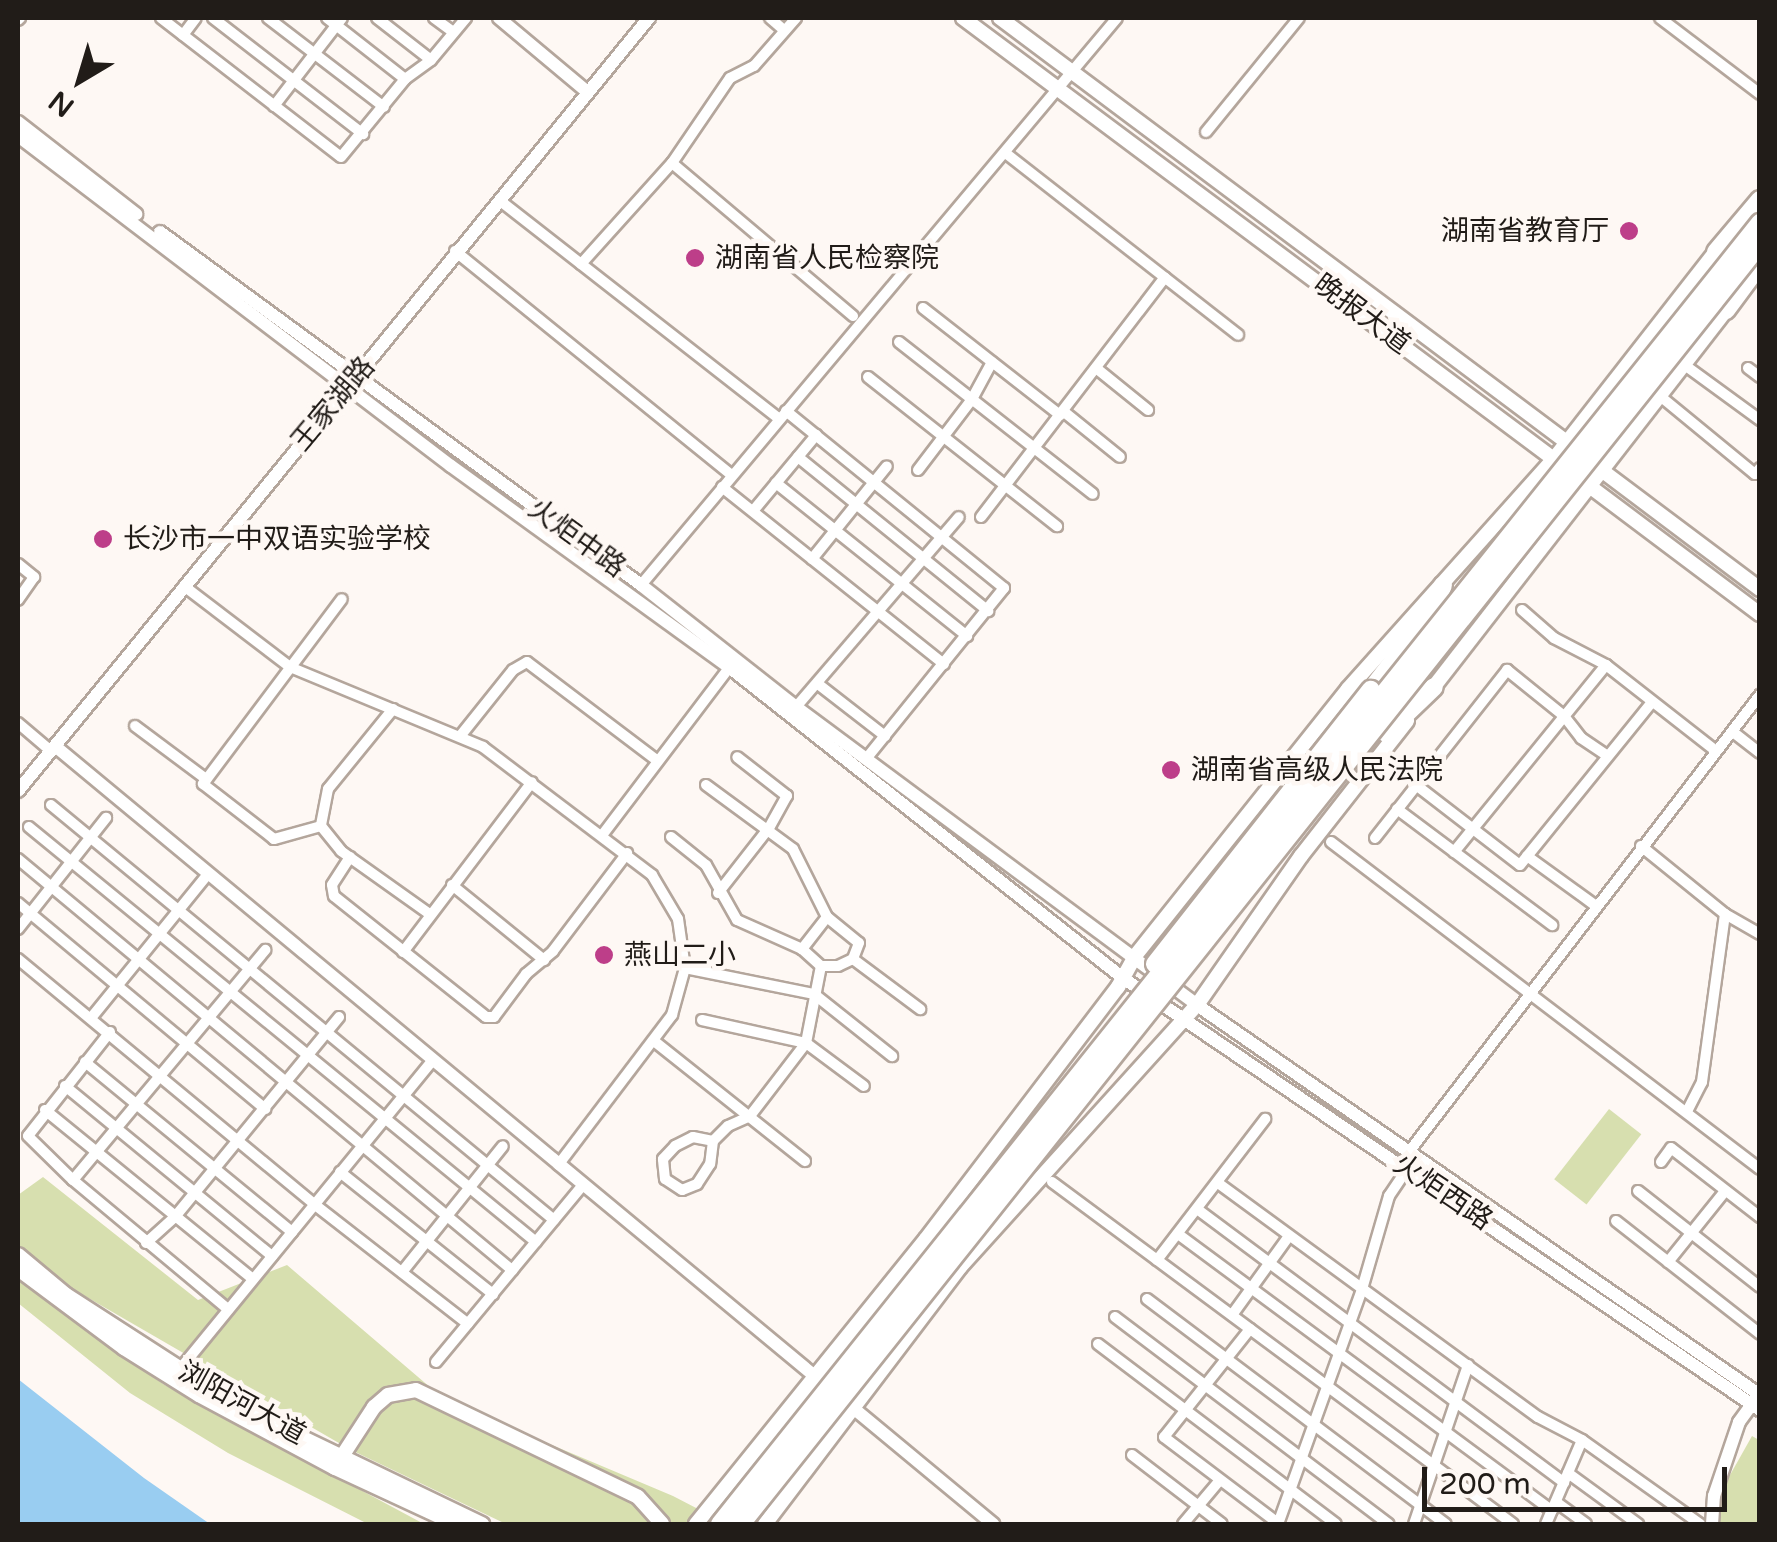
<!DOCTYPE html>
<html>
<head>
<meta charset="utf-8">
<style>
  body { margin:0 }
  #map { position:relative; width:1777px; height:1542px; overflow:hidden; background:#fef8f4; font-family:"Varela Round","Noto Sans SC",sans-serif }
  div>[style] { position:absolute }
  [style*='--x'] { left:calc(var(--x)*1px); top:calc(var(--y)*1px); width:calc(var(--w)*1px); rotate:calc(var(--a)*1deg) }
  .green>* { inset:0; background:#d7dfaf; transform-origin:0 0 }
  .water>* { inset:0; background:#99cdf1 }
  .roads { filter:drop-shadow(2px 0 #b4a69c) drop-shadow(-2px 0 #b4a69c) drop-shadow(0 2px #b4a69c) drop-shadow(0 -2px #b4a69c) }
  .minor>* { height:10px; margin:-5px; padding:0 5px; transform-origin:5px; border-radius:5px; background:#fff }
  .tertiary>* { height:12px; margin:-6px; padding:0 6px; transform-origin:6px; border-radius:6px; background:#fff }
  .secondary>* { height:14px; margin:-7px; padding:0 7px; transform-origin:7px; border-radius:7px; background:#fff }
  .trunk>* { height:18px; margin:-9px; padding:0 9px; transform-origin:9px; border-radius:9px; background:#fff }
  .bridges { filter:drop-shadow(2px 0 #b4a69c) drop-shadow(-2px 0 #b4a69c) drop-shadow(0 2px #b4a69c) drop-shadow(0 -2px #b4a69c) }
  .trunk-bridge>* { height:18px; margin:-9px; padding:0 9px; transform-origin:9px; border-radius:9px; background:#fff }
  .dots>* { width:28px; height:28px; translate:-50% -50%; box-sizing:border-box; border:5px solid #fef8f4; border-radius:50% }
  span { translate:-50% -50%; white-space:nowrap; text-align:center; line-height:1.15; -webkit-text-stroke:9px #fef8f4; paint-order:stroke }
  .poi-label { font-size:28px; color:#211c18 }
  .right { translate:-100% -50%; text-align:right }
  .left { translate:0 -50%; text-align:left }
  .street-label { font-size:28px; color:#211c18 }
  .frame { position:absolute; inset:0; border:20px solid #211c18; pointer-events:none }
  .north { position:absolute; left:30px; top:30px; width:100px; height:100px; -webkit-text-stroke:8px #fef8f4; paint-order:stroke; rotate:218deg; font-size:28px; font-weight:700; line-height:40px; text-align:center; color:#211c18 }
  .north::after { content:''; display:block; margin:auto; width:35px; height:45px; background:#211c18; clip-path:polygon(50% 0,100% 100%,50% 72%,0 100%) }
  .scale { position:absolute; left:1422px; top:1467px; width:305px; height:45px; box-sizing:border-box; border:5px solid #211c18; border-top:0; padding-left:12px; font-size:30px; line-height:35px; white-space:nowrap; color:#211c18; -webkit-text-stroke:8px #fef8f4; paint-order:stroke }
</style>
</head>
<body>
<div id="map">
  <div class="green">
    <div style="left:1609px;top:1109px;width:41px;height:89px;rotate:38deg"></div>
    <div style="clip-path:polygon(43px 1177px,198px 1300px,287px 1265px,445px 1400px,673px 1496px,727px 1524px,506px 1524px,351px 1450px,71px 1288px,18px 1245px,18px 1195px)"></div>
    <div style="clip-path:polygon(18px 1278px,163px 1384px,424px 1524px,368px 1524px,228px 1453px,130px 1393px,18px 1303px)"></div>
    <div style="clip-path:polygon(1752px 1436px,1759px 1440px,1759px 1524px,1719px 1524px,1721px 1491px)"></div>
  </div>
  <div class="water">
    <div style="clip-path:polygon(18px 1379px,144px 1478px,210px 1524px,18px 1524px)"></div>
  </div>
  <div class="roads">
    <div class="minor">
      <div style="--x:161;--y:18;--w:227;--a:37.7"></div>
      <div style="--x:341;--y:157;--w:101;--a:-50.6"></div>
      <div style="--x:405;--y:79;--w:32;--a:-36"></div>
      <div style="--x:431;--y:60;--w:55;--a:-50.2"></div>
      <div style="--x:213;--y:18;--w:190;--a:37.7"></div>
      <div style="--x:268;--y:18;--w:146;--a:37.5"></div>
      <div style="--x:327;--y:18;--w:99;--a:38"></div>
      <div style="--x:377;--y:18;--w:68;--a:37.9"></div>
      <div style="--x:434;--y:18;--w:24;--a:36"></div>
      <div style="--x:770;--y:18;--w:18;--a:41"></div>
      <div style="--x:1660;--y:18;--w:126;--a:37.2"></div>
      <div style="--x:18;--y:20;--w:3;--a:-45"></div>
      <div style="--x:183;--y:35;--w:21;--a:-53"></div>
      <div style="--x:274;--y:106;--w:111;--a:-52.3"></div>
      <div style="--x:1206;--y:132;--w:147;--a:-50.8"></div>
      <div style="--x:1008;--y:155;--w:292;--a:38"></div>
      <div style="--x:672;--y:163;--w:237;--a:40.2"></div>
      <div style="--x:503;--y:203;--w:350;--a:38"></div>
      <div style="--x:455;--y:251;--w:356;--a:39"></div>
      <div style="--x:581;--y:264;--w:136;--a:-48"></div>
      <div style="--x:672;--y:163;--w:103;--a:-55.7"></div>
      <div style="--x:730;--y:78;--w:27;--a:-27"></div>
      <div style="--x:754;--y:66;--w:64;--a:-48.8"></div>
      <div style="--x:923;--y:308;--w:174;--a:38"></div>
      <div style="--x:899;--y:342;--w:246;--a:38.1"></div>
      <div style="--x:1686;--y:366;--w:92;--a:36.1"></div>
      <div style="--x:1096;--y:368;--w:67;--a:38.9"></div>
      <div style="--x:1748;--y:368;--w:15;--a:37"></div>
      <div style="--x:868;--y:377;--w:241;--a:38.3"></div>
      <div style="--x:1660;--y:396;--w:123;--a:39.4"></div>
      <div style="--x:1755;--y:474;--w:8;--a:-50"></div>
      <div style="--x:786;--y:411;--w:281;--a:39.1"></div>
      <div style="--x:1004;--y:588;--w:220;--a:128.9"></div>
      <div style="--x:1063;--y:411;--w:73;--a:38.9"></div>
      <div style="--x:798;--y:457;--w:245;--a:39"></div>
      <div style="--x:918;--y:470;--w:89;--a:-52.7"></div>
      <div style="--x:972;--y:399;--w:42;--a:-61.6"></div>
      <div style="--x:776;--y:483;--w:245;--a:38.7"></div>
      <div style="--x:722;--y:487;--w:284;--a:38.6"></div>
      <div style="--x:753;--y:511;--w:99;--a:-50.3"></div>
      <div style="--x:981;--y:517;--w:302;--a:-52.5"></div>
      <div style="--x:812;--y:559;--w:119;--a:-51.1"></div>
      <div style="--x:18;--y:564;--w:21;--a:39"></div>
      <div style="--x:34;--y:577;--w:28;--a:125"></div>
      <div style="--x:641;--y:585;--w:740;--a:-49.99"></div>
      <div style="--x:184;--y:586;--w:133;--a:37.4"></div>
      <div style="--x:290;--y:667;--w:209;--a:22.5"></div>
      <div style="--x:483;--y:747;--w:212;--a:37.1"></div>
      <div style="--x:652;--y:875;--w:51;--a:59.4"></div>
      <div style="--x:678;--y:919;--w:49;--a:81.9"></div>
      <div style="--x:685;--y:968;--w:49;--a:105.5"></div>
      <div style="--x:672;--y:1015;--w:188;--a:127.2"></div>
      <div style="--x:1522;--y:610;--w:43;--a:41.2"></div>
      <div style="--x:1554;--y:638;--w:59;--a:27.4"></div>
      <div style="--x:1606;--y:665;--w:140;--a:38"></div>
      <div style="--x:818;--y:684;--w:85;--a:37.8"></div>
      <div style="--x:796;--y:707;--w:250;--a:-49.4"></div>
      <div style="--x:393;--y:709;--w:103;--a:129.1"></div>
      <div style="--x:328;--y:789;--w:38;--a:101"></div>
      <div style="--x:321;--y:826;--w:32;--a:51"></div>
      <div style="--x:341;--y:851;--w:110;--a:35.4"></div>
      <div style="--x:18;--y:723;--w:43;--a:40.3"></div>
      <div style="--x:135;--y:726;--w:89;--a:36.7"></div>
      <div style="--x:1733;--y:732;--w:34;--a:38"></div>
      <div style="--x:461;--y:735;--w:83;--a:-51.3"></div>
      <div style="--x:513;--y:670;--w:16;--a:-30"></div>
      <div style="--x:527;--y:662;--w:164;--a:37.1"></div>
      <div style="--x:706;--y:785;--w:108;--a:36.3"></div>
      <div style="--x:793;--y:849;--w:76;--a:63.4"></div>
      <div style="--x:827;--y:917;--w:41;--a:128"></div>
      <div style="--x:802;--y:949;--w:25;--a:42"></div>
      <div style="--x:821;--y:966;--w:17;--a:0"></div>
      <div style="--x:838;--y:966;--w:17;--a:-25"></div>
      <div style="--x:1416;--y:785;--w:131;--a:37.6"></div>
      <div style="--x:1520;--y:865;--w:210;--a:-51"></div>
      <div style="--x:51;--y:805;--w:652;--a:39.52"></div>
      <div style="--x:1397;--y:809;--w:194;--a:36.8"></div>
      <div style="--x:321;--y:826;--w:49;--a:164.5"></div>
      <div style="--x:274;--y:839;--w:90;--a:-142.2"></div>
      <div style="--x:203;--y:784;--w:231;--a:-53.1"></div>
      <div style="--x:29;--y:827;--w:655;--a:39.3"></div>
      <div style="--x:603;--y:834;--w:213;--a:-52.8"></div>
      <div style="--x:671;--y:837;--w:45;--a:38.7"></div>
      <div style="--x:706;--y:865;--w:63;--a:60.6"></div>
      <div style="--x:737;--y:920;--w:71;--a:24"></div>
      <div style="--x:1375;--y:838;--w:214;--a:-51.8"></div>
      <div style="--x:1507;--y:670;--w:73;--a:38.9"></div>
      <div style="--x:1564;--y:716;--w:28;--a:52"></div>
      <div style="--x:1581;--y:738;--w:32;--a:34"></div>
      <div style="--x:1331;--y:842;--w:539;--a:37.32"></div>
      <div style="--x:1641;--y:846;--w:108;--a:39"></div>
      <div style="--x:1725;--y:914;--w:170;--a:97.8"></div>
      <div style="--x:1702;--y:1082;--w:34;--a:117"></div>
      <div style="--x:1454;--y:852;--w:241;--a:-50.9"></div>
      <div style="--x:1527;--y:856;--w:85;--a:35.9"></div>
      <div style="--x:350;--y:857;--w:33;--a:123"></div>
      <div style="--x:332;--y:885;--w:11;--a:80"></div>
      <div style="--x:334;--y:896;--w:194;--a:38.5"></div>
      <div style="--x:486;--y:1017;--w:8;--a:0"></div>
      <div style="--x:494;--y:1017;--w:54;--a:-53.3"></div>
      <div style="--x:526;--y:974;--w:35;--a:-40"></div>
      <div style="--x:553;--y:951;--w:123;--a:-52.9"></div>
      <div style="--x:18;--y:859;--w:643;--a:39.76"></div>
      <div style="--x:452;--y:885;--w:119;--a:39.2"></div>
      <div style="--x:718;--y:893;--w:83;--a:-51.9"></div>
      <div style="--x:769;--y:828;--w:37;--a:-61"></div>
      <div style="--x:787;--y:796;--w:63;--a:-142"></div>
      <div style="--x:18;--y:903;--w:322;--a:39.8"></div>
      <div style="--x:1725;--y:914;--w:40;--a:29.7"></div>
      <div style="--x:827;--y:917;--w:41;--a:39.1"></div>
      <div style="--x:859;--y:943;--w:17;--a:111"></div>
      <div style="--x:853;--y:959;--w:84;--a:36.7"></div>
      <div style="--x:18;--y:929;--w:142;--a:-51.6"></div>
      <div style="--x:403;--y:952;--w:213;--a:-52.8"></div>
      <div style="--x:18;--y:959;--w:384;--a:39.6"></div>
      <div style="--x:314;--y:1204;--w:195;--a:37.9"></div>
      <div style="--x:685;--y:968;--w:132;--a:11.4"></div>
      <div style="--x:814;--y:994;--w:100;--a:38.5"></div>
      <div style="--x:91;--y:1018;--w:186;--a:-50.9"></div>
      <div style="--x:702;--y:1020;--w:107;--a:12.5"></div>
      <div style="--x:806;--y:1043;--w:72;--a:36.6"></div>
      <div style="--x:110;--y:1032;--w:132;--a:128.3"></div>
      <div style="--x:28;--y:1136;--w:63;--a:44.4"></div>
      <div style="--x:73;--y:1180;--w:202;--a:39.8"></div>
      <div style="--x:654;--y:1041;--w:193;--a:38.5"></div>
      <div style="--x:85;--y:1062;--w:268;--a:39.4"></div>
      <div style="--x:65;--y:1086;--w:268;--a:39.4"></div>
      <div style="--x:45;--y:1110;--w:268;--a:39.1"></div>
      <div style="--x:713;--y:1141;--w:23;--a:97"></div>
      <div style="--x:710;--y:1164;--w:24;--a:123"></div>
      <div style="--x:697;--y:1184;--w:16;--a:158"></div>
      <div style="--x:682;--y:1190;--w:20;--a:-147"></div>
      <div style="--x:665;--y:1179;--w:20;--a:-96"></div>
      <div style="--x:663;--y:1159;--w:18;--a:-47"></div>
      <div style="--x:675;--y:1146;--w:20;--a:-27"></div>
      <div style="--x:693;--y:1137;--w:20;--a:11"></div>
      <div style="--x:713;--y:1141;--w:21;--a:-45"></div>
      <div style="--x:728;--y:1126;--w:24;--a:-24"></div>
      <div style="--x:750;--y:1116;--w:92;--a:-52.5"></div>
      <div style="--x:806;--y:1043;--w:78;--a:-79"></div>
      <div style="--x:1661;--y:1162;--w:17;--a:-54"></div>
      <div style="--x:1671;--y:1148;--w:113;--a:37.8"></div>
      <div style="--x:340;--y:1172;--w:196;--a:38.6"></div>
      <div style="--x:73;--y:1180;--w:300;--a:-50.1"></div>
      <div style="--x:1052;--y:1182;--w:574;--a:36.57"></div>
      <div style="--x:1218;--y:1183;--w:396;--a:36.2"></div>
      <div style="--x:1538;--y:1417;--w:50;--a:27.6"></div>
      <div style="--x:1582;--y:1440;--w:145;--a:35.4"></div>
      <div style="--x:1638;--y:1191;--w:155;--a:38.2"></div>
      <div style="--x:1197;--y:1209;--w:458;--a:36.7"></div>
      <div style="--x:1616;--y:1221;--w:183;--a:38.1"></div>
      <div style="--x:1178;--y:1234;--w:465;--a:36.5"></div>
      <div style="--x:146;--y:1243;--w:38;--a:-42"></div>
      <div style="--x:174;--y:1218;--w:260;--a:-50.6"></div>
      <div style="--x:1157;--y:1260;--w:178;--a:-52.5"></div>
      <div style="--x:1668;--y:1262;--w:91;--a:-51.2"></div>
      <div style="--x:402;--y:1272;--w:161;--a:-51.3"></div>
      <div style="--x:1147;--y:1299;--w:374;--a:37"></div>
      <div style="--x:1232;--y:1315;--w:97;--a:-54.2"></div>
      <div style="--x:1115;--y:1317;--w:343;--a:37.1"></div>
      <div style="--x:1250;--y:1329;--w:138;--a:128.5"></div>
      <div style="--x:1164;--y:1437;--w:144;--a:37.1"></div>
      <div style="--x:1098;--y:1344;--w:298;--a:37.1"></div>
      <div style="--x:436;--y:1362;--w:229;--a:-50.3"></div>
      <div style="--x:180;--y:1369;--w:398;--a:-50.7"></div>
      <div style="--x:1132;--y:1455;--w:113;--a:37.5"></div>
      <div style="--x:1568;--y:1473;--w:87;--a:36.1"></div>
      <div style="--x:1556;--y:1502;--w:37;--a:36"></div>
      <div style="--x:1183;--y:1524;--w:57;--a:-49.9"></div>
      <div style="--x:1278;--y:1524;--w:250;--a:-70.3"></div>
      <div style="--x:1362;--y:1289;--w:97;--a:-73.8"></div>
      <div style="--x:1389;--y:1196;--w:34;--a:-56"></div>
      <div style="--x:1408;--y:1168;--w:15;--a:-90"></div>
      <div style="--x:1408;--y:1153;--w:578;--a:-52.46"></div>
      <div style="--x:1414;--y:1524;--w:168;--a:-71.2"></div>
      <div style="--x:1546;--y:1524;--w:91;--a:-66.8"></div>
    </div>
    <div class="tertiary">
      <div style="--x:499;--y:18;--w:112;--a:39.9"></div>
      <div style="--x:18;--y:122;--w:150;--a:37.9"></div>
      <div style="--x:18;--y:136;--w:544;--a:37.31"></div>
      <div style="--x:451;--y:466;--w:343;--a:35.9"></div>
      <div style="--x:729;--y:667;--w:502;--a:38.29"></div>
      <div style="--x:1123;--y:978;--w:770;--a:34.14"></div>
      <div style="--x:160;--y:232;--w:597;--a:36.27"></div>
      <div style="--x:641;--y:585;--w:197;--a:38.2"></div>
      <div style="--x:796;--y:707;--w:500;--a:36.6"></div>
      <div style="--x:1197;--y:1005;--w:685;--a:34.71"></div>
      <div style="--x:55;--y:746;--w:1219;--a:39.67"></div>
      <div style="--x:18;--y:791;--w:998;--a:-50.78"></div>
      <div style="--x:1712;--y:1524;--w:28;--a:-86"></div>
      <div style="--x:1714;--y:1496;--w:78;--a:-71.3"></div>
      <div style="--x:1739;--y:1422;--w:26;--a:-54"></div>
    </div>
    <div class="secondary">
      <div style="--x:963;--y:18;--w:744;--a:36.75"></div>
      <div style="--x:1000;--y:18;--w:714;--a:36.81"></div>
      <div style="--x:1596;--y:466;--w:205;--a:36.9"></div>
      <div style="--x:1584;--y:482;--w:220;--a:36.9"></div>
      <div style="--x:1429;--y:693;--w:494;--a:-52.2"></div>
      <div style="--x:18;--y:1255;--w:62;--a:39.8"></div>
      <div style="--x:66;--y:1295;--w:164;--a:32.8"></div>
      <div style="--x:204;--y:1384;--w:113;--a:28.6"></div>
      <div style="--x:303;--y:1438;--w:199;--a:25.7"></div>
      <div style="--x:18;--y:1269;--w:132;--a:36.7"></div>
      <div style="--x:124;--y:1348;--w:89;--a:32.1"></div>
      <div style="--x:199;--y:1395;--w:154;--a:28.2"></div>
      <div style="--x:335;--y:1468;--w:133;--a:24.8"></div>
      <div style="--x:337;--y:1464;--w:68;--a:-57"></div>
      <div style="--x:374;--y:1407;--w:18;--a:-41"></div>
      <div style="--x:388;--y:1395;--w:28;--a:-10"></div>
      <div style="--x:416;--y:1390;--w:246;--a:25.7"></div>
      <div style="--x:638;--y:1497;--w:36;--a:48"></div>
      <div style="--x:696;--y:1524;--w:366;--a:-51.1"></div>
      <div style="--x:926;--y:1239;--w:317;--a:-52.7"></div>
      <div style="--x:1118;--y:987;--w:35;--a:-61"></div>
      <div style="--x:1135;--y:956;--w:342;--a:-51.4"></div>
      <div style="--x:1348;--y:689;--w:307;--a:-48.2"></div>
      <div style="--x:1553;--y:460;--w:271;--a:-52"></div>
      <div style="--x:765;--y:1524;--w:323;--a:-52.8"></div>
      <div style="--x:960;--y:1267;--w:353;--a:-47.9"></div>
      <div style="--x:1197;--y:1005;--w:182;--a:-55.1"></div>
      <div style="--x:1301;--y:856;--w:172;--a:-51.9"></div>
    </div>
    <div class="trunk">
      <div style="--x:1716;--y:252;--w:68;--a:-49.8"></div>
      <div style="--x:1726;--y:310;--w:57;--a:-53.5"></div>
      <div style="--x:1371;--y:690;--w:100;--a:-52.3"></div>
      <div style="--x:1432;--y:611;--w:28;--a:-67"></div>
      <div style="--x:1386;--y:733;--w:66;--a:-43.8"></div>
    </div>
  </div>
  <div class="bridges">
    <div class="trunk-bridge">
      <div style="--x:1155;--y:964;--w:349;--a:-51.8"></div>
      <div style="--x:720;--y:1524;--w:1666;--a:-51.36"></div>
      <div style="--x:741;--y:1524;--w:1636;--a:-51.48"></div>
    </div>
  </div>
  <div class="dots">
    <div style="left:1629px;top:231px;background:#bd3e89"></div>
    <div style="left:695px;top:258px;background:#bd3e89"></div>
    <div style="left:103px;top:539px;background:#bd3e89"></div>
    <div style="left:1171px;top:770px;background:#bd3e89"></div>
    <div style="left:604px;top:955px;background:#bd3e89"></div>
  </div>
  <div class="poi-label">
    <span class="right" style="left:1609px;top:231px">湖南省教育厅</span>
    <span class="left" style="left:715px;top:258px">湖南省人民检察院</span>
    <span class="left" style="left:123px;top:539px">长沙市一中双语实验学校</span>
    <span class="left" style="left:1191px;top:770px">湖南省高级人民法院</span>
    <span class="left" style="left:624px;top:955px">燕山二小</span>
  </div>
  <div class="street-label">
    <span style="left:1362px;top:314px;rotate:37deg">晚报大道</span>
    <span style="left:333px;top:404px;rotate:-50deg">王家湖路</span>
    <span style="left:577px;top:538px;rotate:36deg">火炬中路</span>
    <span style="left:1443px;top:1192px;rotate:34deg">火炬西路</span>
    <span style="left:242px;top:1403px;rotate:29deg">浏阳河大道</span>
  </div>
  <div class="frame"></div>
  <div class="north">N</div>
  <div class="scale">200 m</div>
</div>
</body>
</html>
